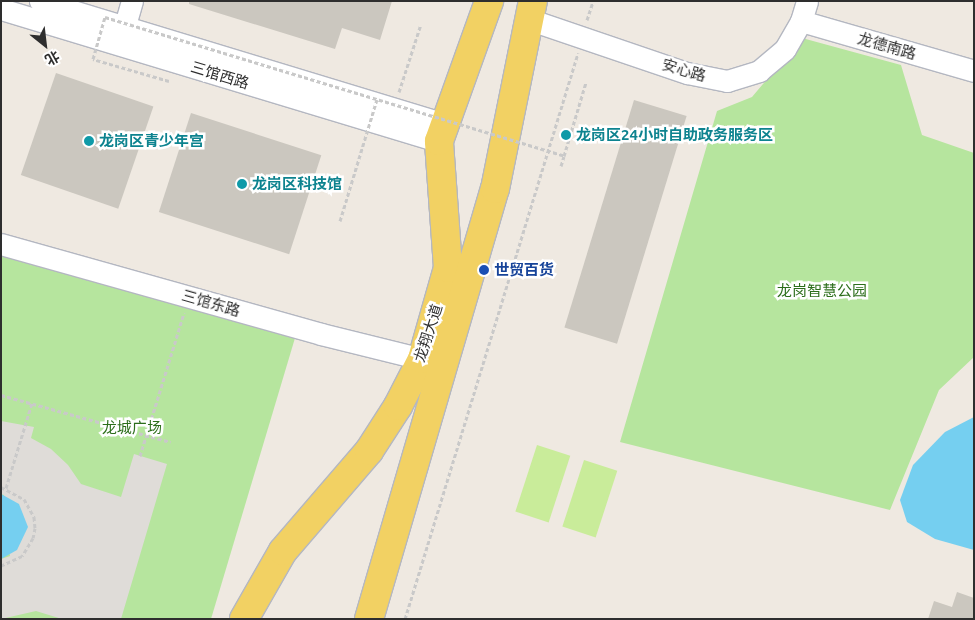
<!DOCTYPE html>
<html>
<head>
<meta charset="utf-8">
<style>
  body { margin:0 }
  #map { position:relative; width:975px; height:620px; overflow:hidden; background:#efe9e1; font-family:Ubuntu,"Noto Sans SC",sans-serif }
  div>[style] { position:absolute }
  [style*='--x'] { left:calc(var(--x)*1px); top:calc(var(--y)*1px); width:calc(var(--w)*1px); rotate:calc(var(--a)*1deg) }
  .green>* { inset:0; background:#b6e59e }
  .pitch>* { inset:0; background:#c9ec9a; transform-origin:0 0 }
  .plaza>* { inset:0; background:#dfdcd8 }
  .water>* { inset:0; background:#75cff0 }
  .building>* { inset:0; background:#cbc7bf; transform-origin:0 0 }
  .path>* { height:3px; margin-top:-1.5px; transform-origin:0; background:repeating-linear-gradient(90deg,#c9c9c9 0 4px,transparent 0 6.5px) }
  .roads { filter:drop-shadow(1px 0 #b4b7c1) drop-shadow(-1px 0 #b4b7c1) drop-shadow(0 1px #b4b7c1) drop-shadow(0 -1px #b4b7c1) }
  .minor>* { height:21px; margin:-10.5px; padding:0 10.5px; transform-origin:10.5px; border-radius:10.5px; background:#fff }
  .major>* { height:28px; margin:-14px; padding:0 14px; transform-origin:14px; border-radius:14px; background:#f2d163 }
  .path-bridge>* { height:3px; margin-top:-1.5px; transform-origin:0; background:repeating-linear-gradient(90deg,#c9c9c9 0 4px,transparent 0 6.5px) }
  .dots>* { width:14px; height:14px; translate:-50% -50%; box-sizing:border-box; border:2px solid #fff; border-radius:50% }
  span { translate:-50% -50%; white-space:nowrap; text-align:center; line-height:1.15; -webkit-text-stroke:5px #fff; paint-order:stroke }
  .street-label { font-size:15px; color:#2e2e2e }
  .culture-label { font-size:15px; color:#0d838f; font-weight:700 }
  .left { translate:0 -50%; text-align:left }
  .transit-label { font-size:15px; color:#164399; font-weight:700 }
  .park-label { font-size:15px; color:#2c6e1b }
  .frame { position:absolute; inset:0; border:2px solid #2e2e2e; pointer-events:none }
  .north { position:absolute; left:20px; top:20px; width:50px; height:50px; -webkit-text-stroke:4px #fff; paint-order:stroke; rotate:151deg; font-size:14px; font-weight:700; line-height:20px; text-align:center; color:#2e2e2e }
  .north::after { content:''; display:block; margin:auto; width:18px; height:22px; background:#2e2e2e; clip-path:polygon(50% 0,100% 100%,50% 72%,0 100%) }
</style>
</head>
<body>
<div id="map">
  <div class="green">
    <div style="clip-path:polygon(802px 38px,901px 65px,922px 135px,974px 153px,974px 357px,939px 390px,890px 510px,620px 442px,717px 111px,752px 97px)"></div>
    <div style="clip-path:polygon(1px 256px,295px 338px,211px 619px,1px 619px)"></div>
  </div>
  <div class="pitch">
    <div style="left:537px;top:445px;width:35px;height:70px;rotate:18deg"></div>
    <div style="left:584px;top:460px;width:35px;height:70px;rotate:18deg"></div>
  </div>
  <div class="plaza">
    <div style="clip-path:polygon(1px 421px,34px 427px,31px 438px,51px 449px,68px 465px,81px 484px,121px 497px,134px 454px,167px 464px,121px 619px,62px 619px,36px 611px,1px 619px,1px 559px,10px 556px,4px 495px,1px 494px)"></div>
  </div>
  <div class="water">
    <div style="clip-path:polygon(974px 417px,974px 550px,935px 539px,907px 522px,900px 500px,913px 465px,945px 432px)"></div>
    <div style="clip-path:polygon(1px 494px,19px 504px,28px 527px,17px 550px,1px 559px)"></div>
  </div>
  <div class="building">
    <div style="clip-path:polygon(189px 1px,392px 1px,380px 40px,342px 28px,335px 49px,189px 4px)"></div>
    <div style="left:56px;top:73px;width:103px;height:108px;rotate:19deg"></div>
    <div style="left:634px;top:100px;width:55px;height:238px;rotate:17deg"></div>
    <div style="left:191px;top:113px;width:137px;height:104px;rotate:18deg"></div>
    <div style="clip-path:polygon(957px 592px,974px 598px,974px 619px,928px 619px,934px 601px,952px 607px)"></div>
  </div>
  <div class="path">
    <div style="--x:587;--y:20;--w:20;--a:-72"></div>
    <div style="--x:399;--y:92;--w:71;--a:-72.1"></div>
    <div style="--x:561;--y:166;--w:10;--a:-73"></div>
    <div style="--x:1;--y:395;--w:176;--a:15.5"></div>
    <div style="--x:140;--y:456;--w:150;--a:-72.9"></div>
    <div style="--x:1;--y:487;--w:26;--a:28"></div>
    <div style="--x:24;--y:499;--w:21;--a:61"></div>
    <div style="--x:34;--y:517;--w:11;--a:85"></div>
    <div style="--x:35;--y:528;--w:10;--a:101"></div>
    <div style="--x:33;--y:538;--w:21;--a:121"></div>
    <div style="--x:22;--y:556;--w:23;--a:155"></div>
    <div style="--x:6;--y:488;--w:89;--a:-73"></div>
    <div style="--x:405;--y:619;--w:592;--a:-73"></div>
  </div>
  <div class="roads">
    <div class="minor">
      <div style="--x:40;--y:1;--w:423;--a:16.9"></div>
      <div style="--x:1;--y:9;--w:457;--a:16.8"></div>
      <div style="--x:528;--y:19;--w:168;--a:18.8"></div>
      <div style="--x:687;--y:73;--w:41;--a:11.3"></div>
      <div style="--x:727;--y:81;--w:34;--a:-17"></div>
      <div style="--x:759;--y:71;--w:34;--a:-40"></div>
      <div style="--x:785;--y:49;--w:32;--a:-60"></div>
      <div style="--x:801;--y:21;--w:21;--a:-73"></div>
      <div style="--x:801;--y:21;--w:180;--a:16.1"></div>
      <div style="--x:121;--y:39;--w:40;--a:-74"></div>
      <div style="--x:1;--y:244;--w:332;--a:15.7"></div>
      <div style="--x:321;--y:334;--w:104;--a:13.9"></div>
    </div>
    <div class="major">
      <div style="--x:244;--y:619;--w:78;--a:-60.2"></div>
      <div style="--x:283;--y:551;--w:132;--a:-49.3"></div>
      <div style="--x:369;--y:451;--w:54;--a:-57.2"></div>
      <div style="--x:398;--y:406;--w:53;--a:-62.9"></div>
      <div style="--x:422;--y:359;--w:95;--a:-74.1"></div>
      <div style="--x:448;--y:268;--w:127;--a:-94.1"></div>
      <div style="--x:439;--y:141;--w:149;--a:-70.3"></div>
      <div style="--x:369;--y:619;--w:448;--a:-73.7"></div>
      <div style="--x:495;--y:189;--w:192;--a:-78.6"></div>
    </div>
  </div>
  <div class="path-bridge">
    <div style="--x:169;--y:81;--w:79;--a:-163.9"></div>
    <div style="--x:93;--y:59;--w:44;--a:-74.1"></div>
    <div style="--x:105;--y:17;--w:480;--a:16.8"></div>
    <div style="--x:564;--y:156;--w:77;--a:-73.4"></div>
    <div style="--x:340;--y:221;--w:127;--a:-73.1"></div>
  </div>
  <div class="dots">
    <div style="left:566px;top:135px;background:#0f9aa8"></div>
    <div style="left:89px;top:141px;background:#0f9aa8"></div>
    <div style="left:242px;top:184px;background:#0f9aa8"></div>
    <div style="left:484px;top:270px;background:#1a4fb4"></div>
  </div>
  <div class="street-label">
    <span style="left:887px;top:46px;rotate:16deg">龙德南路</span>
    <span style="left:684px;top:70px;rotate:16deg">安心路</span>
    <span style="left:220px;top:75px;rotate:17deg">三馆西路</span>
    <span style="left:211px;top:303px;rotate:16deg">三馆东路</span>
    <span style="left:428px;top:333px;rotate:-72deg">龙翔大道</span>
  </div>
  <div class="culture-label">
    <span class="left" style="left:576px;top:135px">龙岗区24小时自助政务服务区</span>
    <span class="left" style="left:99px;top:141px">龙岗区青少年宫</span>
    <span class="left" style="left:252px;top:184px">龙岗区科技馆</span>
  </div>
  <div class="transit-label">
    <span class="left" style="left:494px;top:270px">世贸百货</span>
  </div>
  <div class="park-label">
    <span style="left:822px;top:291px">龙岗智慧公园</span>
    <span style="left:132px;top:428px">龙城广场</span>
  </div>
  <div class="frame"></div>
  <div class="north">北</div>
</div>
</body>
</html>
